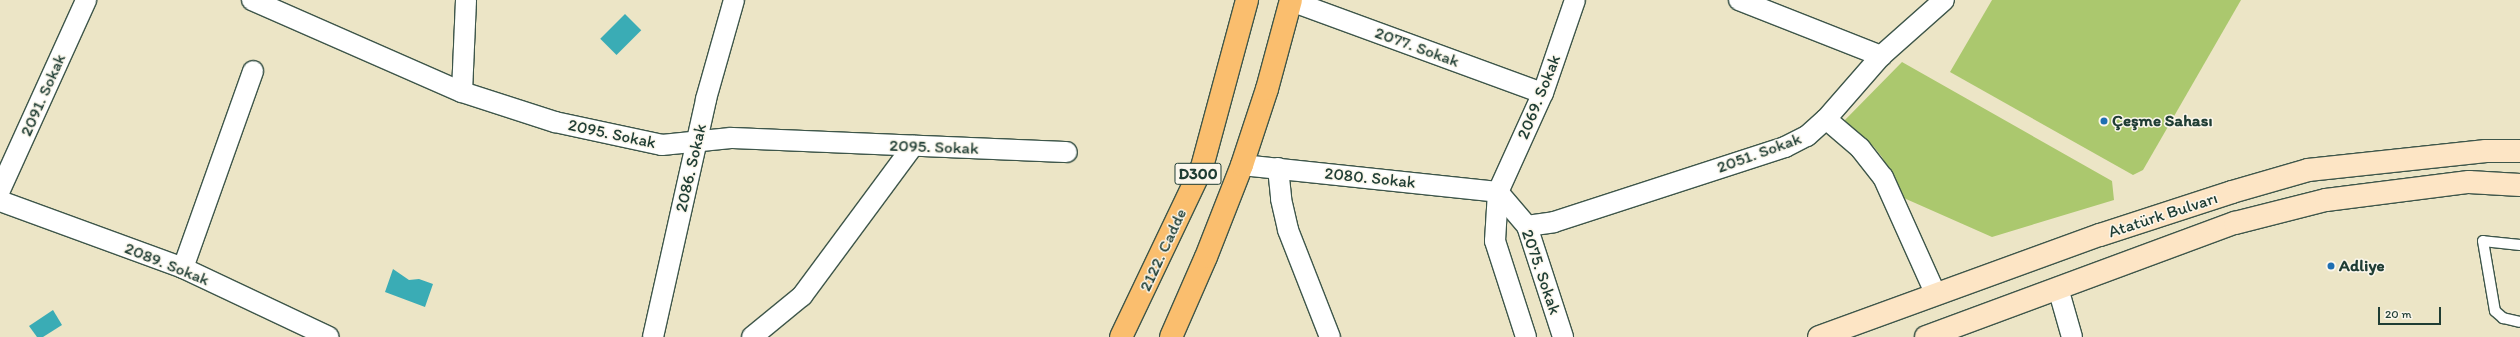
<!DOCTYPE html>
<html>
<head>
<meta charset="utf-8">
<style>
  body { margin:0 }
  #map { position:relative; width:2520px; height:337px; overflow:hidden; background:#ece5c6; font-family:Itim,sans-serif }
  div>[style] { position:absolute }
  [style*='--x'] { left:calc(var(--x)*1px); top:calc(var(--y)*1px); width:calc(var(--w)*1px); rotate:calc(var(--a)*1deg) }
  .green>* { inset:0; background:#abc86e }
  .water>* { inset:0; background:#3aacb5; transform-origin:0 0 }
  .roads { filter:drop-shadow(1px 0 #3e564a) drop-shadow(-1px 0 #3e564a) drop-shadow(0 1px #3e564a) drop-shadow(0 -1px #3e564a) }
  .service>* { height:10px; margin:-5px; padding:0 5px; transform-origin:5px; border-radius:5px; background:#fff }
  .minor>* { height:20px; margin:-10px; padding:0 10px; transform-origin:10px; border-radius:10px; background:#fff }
  .secondary>* { height:22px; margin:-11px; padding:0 11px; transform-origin:11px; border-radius:11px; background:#fde5c5 }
  .trunk>* { height:22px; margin:-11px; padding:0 11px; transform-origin:11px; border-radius:11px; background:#fabe6e }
  .dots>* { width:11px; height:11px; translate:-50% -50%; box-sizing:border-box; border:2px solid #fbf7ec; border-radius:50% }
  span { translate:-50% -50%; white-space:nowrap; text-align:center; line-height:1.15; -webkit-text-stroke:3px #fbf7ec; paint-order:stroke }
  .shield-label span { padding:1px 3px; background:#fbf7ec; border:1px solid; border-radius:3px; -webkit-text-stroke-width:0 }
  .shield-label { font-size:16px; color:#1f3d34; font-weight:700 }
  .street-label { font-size:17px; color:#1f3d34 }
  .poi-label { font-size:17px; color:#1f3d34; font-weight:700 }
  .left { translate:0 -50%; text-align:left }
  .scale { position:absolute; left:2378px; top:307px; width:63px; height:18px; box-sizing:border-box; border:2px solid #1f3d34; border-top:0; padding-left:5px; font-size:12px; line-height:14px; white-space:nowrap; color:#1f3d34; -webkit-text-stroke:3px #fbf7ec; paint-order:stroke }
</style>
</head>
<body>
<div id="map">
  <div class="green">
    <div style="clip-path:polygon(1992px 0,2241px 0,2143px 170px,2133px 175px,1950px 72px)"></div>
    <div style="clip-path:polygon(1902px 62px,2112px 181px,2114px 200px,1992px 237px,1897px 195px,1894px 179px,1882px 157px,1874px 147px,1843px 122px)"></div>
  </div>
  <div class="water">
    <div style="left:625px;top:14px;width:23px;height:35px;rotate:45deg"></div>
    <div style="clip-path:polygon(393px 269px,409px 280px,419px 279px,433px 284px,425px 307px,385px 292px)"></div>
    <div style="clip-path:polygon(53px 310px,62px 325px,43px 337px,37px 337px,29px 326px)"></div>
  </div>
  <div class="roads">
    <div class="service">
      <div style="--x:2520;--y:245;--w:37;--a:-174"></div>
      <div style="--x:2483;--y:241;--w:71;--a:80.3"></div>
      <div style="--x:2495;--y:311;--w:11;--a:41"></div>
      <div style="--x:2503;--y:318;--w:17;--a:13"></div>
    </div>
    <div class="minor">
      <div style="--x:252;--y:0;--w:229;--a:23.7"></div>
      <div style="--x:462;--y:92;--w:98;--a:17.9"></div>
      <div style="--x:555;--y:122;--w:109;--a:12.1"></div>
      <div style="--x:662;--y:145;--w:69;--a:-5.8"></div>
      <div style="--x:731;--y:138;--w:336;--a:2.4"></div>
      <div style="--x:1739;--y:0;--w:153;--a:21.5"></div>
      <div style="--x:1291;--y:1;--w:268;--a:20.1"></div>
      <div style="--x:462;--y:92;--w:92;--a:-87.5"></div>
      <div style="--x:1826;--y:119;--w:45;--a:40.5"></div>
      <div style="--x:1860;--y:148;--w:37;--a:52"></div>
      <div style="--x:1883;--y:177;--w:129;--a:65.8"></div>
      <div style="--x:1242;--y:165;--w:257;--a:6"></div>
      <div style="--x:1278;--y:168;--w:31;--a:84"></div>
      <div style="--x:1281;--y:199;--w:32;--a:77"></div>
      <div style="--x:1288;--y:230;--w:115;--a:68.6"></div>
      <div style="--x:0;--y:190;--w:209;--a:-65.6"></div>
      <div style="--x:1498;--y:192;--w:45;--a:49.5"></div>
      <div style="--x:1527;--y:226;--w:117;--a:72"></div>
      <div style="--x:0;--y:201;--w:195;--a:20.1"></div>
      <div style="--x:183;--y:268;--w:161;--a:25.3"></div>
      <div style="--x:1527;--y:226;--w:27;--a:-8"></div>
      <div style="--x:1554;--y:222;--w:243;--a:-18"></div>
      <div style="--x:1785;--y:147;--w:25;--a:-27"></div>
      <div style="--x:1807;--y:136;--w:25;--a:-42"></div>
      <div style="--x:1826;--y:119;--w:84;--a:-48.9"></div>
      <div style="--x:1881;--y:56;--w:84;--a:-41.6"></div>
      <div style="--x:183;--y:268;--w:209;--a:-70.4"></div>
      <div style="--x:2058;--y:288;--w:51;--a:74.1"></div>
      <div style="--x:653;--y:337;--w:244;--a:-77.4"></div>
      <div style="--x:706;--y:99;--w:103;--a:-74.2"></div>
      <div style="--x:752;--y:337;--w:65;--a:-39.4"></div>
      <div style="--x:802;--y:296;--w:187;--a:-53.5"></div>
      <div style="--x:1526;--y:337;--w:101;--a:-107.9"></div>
      <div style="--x:1495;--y:241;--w:49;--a:-86.5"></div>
      <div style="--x:1498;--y:192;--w:109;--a:-65.6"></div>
      <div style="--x:1543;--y:93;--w:98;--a:-71"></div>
    </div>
    <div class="secondary">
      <div style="--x:1819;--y:337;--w:299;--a:-20"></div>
      <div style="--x:2100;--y:235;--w:139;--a:-18"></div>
      <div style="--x:2232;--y:192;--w:79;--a:-16.1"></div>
      <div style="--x:2308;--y:170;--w:179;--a:-6.1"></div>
      <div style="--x:2486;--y:151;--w:34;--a:0"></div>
      <div style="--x:1926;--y:337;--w:329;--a:-20.3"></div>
      <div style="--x:2235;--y:223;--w:94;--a:-14.2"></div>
      <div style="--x:2326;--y:200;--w:144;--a:-7.2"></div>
      <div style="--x:2469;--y:182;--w:51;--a:3.4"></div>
    </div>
    <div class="trunk">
      <div style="--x:1121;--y:337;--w:188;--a:-64.5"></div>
      <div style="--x:1202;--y:167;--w:173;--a:-74.9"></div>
      <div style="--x:1171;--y:337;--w:87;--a:-66.4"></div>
      <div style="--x:1206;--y:257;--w:99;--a:-68.6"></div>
      <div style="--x:1242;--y:165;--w:80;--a:-71.8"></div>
      <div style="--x:1267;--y:89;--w:92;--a:-74.9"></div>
    </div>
  </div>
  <div class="dots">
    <div style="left:2104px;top:121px;background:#1f6fb2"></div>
    <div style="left:2331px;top:266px;background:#1f6fb2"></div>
  </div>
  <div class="shield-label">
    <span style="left:1198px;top:174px">D300</span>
  </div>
  <div class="street-label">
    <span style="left:1417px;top:47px;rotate:20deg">2077. Sokak</span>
    <span style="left:43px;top:95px;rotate:-66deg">2091. Sokak</span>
    <span style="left:1539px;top:97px;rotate:-68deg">2069. Sokak</span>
    <span style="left:612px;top:134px;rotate:12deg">2095. Sokak</span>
    <span style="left:934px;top:147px;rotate:2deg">2095. Sokak</span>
    <span style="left:1759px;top:153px;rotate:-20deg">2051. Sokak</span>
    <span style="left:691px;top:168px;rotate:-77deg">2086. Sokak</span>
    <span style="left:1370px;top:178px;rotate:6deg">2080. Sokak</span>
    <span style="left:2163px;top:215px;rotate:-18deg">Atatürk Bulvarı</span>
    <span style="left:1163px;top:250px;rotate:-65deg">2122. Cadde</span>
    <span style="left:167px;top:264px;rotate:22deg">2089. Sokak</span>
    <span style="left:1541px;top:272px;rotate:71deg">2075. Sokak</span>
  </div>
  <div class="poi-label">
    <span class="left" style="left:2112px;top:121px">Çeşme Sahası</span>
    <span class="left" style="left:2339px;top:266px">Adliye</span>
  </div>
  <div class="scale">20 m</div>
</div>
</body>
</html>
